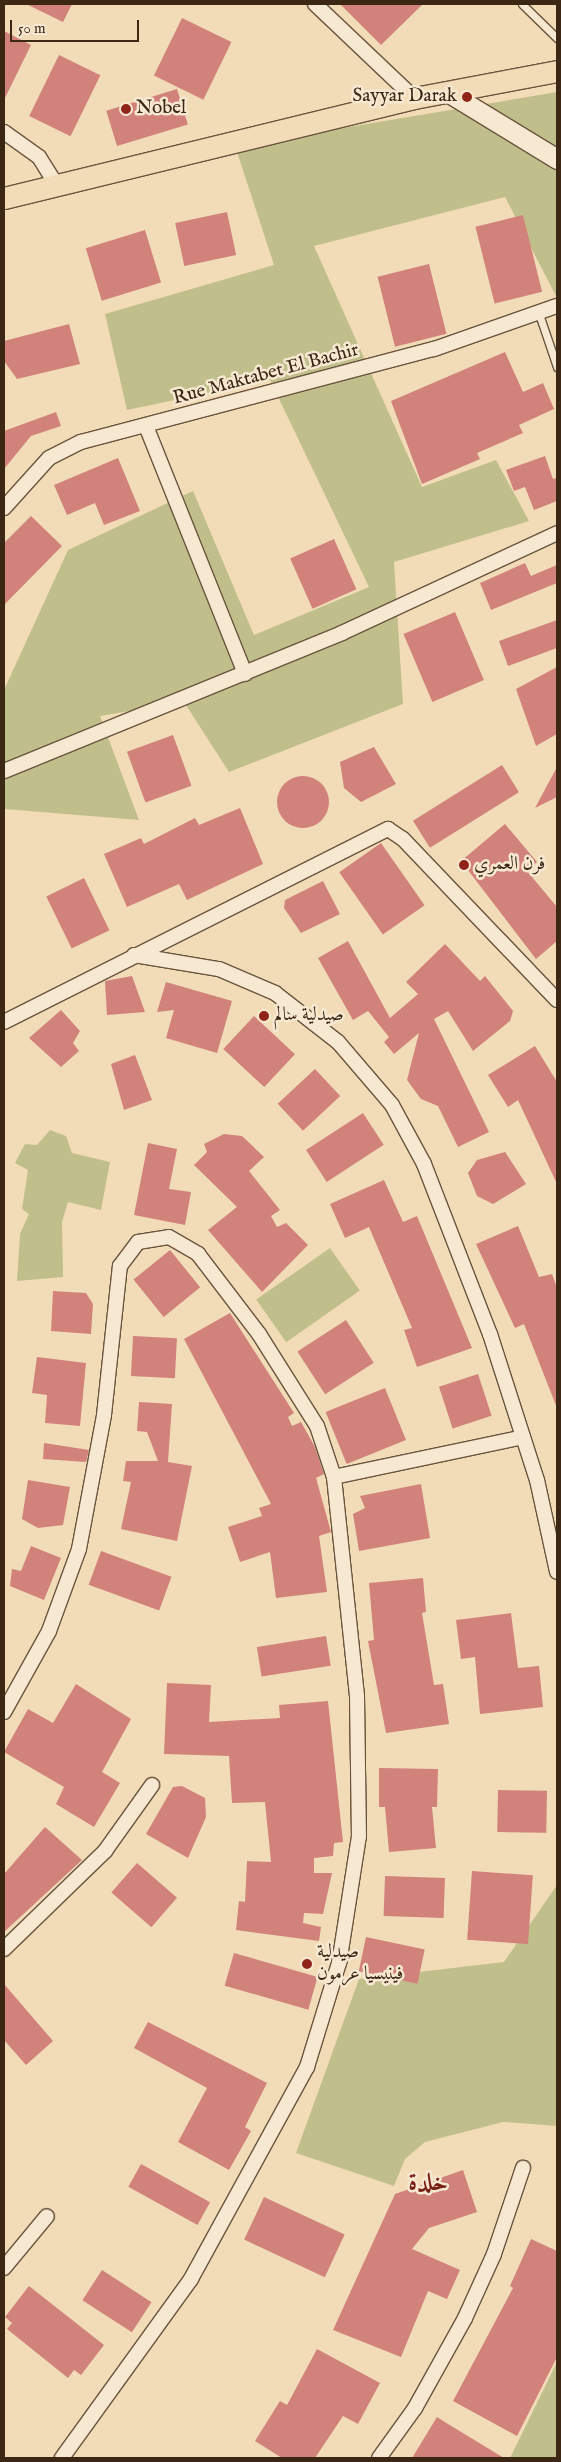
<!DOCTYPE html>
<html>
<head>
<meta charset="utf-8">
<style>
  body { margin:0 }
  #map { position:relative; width:561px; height:2462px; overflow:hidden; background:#f2dcb8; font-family:"IM FELL English",Amiri,serif }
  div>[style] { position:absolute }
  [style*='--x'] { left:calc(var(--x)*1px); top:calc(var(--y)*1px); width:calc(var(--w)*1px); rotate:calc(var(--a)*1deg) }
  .green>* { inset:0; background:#c0bf8b; transform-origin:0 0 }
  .building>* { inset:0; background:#d1827b; transform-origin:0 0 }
  .round { border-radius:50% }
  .roads { filter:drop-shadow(1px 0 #6a543d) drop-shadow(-1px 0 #6a543d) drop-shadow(0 1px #6a543d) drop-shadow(0 -1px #6a543d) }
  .lane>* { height:7px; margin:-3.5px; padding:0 3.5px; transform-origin:3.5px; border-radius:3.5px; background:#f7e8d1 }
  .street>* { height:14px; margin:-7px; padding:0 7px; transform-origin:7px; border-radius:7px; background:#f7e8d1 }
  .secondary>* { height:19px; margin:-9.5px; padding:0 9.5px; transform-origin:9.5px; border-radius:9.5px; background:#f7e8d1 }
  .primary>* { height:21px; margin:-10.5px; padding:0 10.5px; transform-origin:10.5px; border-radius:10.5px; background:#f2dcb8 }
  .dots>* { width:14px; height:14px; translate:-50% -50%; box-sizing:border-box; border:2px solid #f7e8d1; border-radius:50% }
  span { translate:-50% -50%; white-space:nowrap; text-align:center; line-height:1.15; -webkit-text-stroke:5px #f7e8d1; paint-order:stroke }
  .poi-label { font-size:19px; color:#3c2714 }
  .right { translate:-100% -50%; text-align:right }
  .left { translate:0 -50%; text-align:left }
  .street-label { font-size:19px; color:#3c2714 }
  .district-label { font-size:24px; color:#7a1f14; font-weight:700 }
  .frame { position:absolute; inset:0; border:5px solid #3c2714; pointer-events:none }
  .scale { position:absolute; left:10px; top:20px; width:129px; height:22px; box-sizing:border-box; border:2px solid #3c2714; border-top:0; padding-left:6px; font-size:15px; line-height:18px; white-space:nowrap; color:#3c2714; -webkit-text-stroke:4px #f7e8d1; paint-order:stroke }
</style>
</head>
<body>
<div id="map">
  <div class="green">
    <div style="clip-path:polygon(557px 92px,557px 298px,505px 197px,314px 246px,422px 487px,496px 460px,529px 521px,394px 562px,403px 704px,229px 772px,184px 702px,100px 716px,139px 820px,4px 809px,4px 690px,68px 550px,193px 491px,254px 635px,369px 587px,270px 380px,127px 410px,105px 314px,274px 265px,235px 146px)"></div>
    <div style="clip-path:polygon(50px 1130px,66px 1136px,72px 1153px,110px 1162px,101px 1210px,68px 1202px,62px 1222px,63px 1277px,17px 1281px,20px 1234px,29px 1214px,22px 1209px,28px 1170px,15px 1163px,25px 1144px,37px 1145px)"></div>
    <div style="left:330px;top:1248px;width:52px;height:90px;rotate:55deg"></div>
    <div style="clip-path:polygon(557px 1885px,557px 2126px,503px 2122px,425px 2142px,405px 2159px,394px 2186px,296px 2153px,359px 1979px,504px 1962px)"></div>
    <div style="clip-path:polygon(557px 2362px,557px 2458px,510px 2458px)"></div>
  </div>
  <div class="building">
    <div style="clip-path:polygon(26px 4px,72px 4px,63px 22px)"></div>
    <div style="clip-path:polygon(340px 4px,423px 4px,381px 45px)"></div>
    <div style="left:182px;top:18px;width:55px;height:64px;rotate:26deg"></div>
    <div style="clip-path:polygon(4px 31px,31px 45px,4px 100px)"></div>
    <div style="left:59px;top:55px;width:46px;height:68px;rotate:26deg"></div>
    <div style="left:177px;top:89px;width:37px;height:74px;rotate:73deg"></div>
    <div style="left:227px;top:212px;width:44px;height:53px;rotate:78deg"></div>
    <div style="left:523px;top:215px;width:79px;height:49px;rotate:76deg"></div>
    <div style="left:145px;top:230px;width:55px;height:62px;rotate:73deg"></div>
    <div style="left:429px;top:264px;width:72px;height:53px;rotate:76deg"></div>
    <div style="clip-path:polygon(69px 324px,80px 364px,17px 379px,4px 361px,4px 341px)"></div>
    <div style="clip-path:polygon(505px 352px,523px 392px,543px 383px,554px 409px,519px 425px,523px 433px,477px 453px,480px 459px,422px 484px,391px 401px)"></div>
    <div style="clip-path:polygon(56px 412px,61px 426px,31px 436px,4px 469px,4px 431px)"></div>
    <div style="clip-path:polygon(545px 456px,553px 479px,557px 478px,557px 501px,534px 510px,525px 487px,514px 491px,506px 470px)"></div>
    <div style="clip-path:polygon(118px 458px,140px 511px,104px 525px,95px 503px,67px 515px,54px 485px)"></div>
    <div style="clip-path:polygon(31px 516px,62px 546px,4px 605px,4px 543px)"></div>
    <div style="left:334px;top:539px;width:55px;height:48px;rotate:66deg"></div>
    <div style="clip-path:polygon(525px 563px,531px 576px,557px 565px,557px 583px,491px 610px,480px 583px)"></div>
    <div style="left:455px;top:612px;width:74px;height:56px;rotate:67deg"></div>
    <div style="clip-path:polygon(557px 620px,557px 648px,508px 666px,499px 641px)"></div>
    <div style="clip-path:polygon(557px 667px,557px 734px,536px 746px,516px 689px)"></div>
    <div style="left:173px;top:735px;width:54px;height:49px;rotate:70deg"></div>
    <div style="clip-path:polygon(374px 747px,396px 784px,361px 802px,344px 788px,340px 762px)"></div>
    <div style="left:502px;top:765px;width:32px;height:105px;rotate:58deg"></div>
    <div style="clip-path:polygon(557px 767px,557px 797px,535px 808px)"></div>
    <div class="round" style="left:277px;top:776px;width:52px;height:52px"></div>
    <div style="clip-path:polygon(240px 808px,263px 864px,187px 900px,179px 884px,127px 907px,104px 854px,141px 838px,144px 844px,195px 818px,199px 825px)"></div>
    <div style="clip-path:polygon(505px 824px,537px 862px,527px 871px,557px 907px,557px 941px,536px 959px,461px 861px)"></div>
    <div style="left:381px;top:843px;width:76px;height:51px;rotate:55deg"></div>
    <div style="left:84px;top:878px;width:58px;height:42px;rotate:64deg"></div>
    <div style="clip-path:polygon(323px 881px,340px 914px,301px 933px,284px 908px,285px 900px)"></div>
    <div style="clip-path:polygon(348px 941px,390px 1018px,418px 994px,406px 982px,445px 944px,480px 981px,485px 976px,513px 1011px,510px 1021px,473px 1051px,448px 1011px,434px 1019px,489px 1132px,458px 1147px,438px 1106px,421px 1099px,407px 1080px,419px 1033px,394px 1054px,384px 1042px,389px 1037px,368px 1011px,353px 1020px,318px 958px)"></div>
    <div style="clip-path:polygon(132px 976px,145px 1012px,107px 1015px,105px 981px)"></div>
    <div style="clip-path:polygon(166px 982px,232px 1001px,217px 1053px,166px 1038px,174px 1010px,157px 1012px)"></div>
    <div style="clip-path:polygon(61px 1010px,80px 1031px,73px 1043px,79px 1051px,61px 1067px,29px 1038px)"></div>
    <div style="left:254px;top:1016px;width:56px;height:45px;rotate:43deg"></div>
    <div style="clip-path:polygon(535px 1046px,557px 1082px,557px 1184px,518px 1100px,508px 1107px,488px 1075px)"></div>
    <div style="clip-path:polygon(135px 1055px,152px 1100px,124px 1110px,111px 1064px)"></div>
    <div style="left:315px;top:1069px;width:37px;height:51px;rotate:47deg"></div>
    <div style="left:363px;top:1113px;width:38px;height:68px;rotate:57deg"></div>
    <div style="clip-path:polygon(224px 1134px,242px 1136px,264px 1157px,249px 1171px,280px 1210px,271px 1216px,277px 1227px,286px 1223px,308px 1245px,262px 1292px,208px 1230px,237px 1207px,194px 1165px,207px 1152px,204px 1144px)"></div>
    <div style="clip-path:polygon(148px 1143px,177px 1149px,169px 1189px,191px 1192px,185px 1225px,134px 1215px)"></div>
    <div style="clip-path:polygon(505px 1152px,526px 1184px,493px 1204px,477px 1196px,468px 1173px,477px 1160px)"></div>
    <div style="clip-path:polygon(384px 1180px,403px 1222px,417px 1216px,472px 1348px,417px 1367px,404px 1330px,412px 1328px,369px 1227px,345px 1238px,330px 1204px)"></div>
    <div style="clip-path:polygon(518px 1226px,539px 1277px,552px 1274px,557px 1288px,557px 1408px,524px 1324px,515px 1328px,476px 1244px)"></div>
    <div style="left:170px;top:1250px;width:48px;height:47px;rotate:51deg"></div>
    <div style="clip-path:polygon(53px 1291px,86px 1293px,93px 1304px,91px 1334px,51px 1331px)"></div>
    <div style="clip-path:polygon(230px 1313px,294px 1413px,288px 1417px,292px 1426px,301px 1422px,315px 1447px,324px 1474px,316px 1478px,331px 1532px,319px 1536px,327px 1592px,276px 1598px,270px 1552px,240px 1562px,228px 1527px,262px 1516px,259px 1508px,271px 1504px,184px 1339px)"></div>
    <div style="left:346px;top:1320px;width:51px;height:58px;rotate:57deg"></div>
    <div style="left:133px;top:1336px;width:44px;height:40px;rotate:3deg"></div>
    <div style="clip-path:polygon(37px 1357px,86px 1363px,80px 1426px,45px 1423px,47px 1395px,32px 1393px)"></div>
    <div style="left:478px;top:1374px;width:44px;height:41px;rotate:72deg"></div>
    <div style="left:385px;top:1388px;width:56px;height:64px;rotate:68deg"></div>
    <div style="clip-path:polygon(139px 1402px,172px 1404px,168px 1462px,192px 1466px,177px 1541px,121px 1529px,131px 1482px,123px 1481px,126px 1461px,158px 1461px,147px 1432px,137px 1431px)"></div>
    <div style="clip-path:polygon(44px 1443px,89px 1450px,86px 1462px,43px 1459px)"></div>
    <div style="clip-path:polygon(28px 1480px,70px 1487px,63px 1525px,38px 1528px,22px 1519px)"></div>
    <div style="clip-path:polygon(421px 1484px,430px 1538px,359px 1551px,353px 1514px,365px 1508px,360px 1496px)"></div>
    <div style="clip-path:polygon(31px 1546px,61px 1558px,44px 1600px,10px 1586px,12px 1569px,21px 1571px)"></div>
    <div style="left:101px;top:1551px;width:75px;height:36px;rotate:20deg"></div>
    <div style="clip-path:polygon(423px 1578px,426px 1612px,422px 1613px,434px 1685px,443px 1684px,449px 1724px,386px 1733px,368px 1641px,374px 1640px,369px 1583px)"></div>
    <div style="clip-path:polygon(511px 1613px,518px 1668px,539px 1666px,543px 1707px,480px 1714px,475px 1657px,461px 1659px,456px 1620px)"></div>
    <div style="left:326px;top:1636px;width:30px;height:70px;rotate:81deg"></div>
    <div style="clip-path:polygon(167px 1683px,211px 1685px,209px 1722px,280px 1718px,279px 1705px,328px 1701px,343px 1842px,334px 1843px,333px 1856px,314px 1858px,314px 1873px,332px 1873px,323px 1914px,304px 1913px,303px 1923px,321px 1927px,319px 1941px,236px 1930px,239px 1901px,245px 1902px,247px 1861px,271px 1862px,265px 1802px,232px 1803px,229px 1756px,164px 1754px)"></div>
    <div style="clip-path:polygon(76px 1684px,131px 1719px,102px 1772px,120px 1783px,94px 1827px,56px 1804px,64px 1787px,4px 1752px,28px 1709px,53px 1723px)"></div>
    <div style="clip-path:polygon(379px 1768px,438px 1769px,437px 1807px,432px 1807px,436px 1848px,389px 1852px,385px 1807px,379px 1807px)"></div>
    <div style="clip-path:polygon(182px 1786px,205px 1798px,206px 1817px,188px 1858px,146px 1834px,173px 1787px)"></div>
    <div style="left:498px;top:1790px;width:49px;height:42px;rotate:1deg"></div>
    <div style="clip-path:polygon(45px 1827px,82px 1860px,4px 1932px,4px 1874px)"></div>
    <div style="left:137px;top:1863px;width:53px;height:39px;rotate:41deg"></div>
    <div style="left:472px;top:1871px;width:61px;height:69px;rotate:4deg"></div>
    <div style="left:385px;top:1876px;width:60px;height:40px;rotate:2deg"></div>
    <div style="left:366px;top:1937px;width:60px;height:35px;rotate:12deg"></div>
    <div style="left:234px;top:1953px;width:87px;height:34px;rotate:16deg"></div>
    <div style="clip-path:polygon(4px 1984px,53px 2041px,26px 2065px,4px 2040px)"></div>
    <div style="clip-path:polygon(148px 2022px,267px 2083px,245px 2127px,251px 2131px,229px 2170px,178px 2142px,207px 2088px,134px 2048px)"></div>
    <div style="left:141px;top:2164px;width:79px;height:26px;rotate:29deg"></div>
    <div style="clip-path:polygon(463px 2170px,477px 2212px,429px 2228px,412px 2249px,460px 2270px,447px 2299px,428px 2291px,401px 2357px,333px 2330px,395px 2194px)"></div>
    <div style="left:264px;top:2197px;width:89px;height:47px;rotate:25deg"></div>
    <div style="clip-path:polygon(531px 2239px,557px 2251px,557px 2357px,517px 2436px,453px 2401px,513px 2288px,510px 2286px)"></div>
    <div style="left:102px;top:2270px;width:59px;height:36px;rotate:33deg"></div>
    <div style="clip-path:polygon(29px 2286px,104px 2345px,81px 2375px,74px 2370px,68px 2378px,7px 2329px,12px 2323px,5px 2317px)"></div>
    <div style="clip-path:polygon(317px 2349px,380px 2383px,358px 2424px,343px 2416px,315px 2458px,282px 2458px,255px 2441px,280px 2401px,287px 2405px)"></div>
    <div style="clip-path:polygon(437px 2417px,448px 2424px,504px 2458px,412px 2458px)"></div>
  </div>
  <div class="roads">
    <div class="lane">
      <div style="--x:522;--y:4;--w:49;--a:44.2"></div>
      <div style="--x:539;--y:314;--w:56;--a:71.2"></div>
    </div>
    <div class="street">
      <div style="--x:315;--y:4;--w:137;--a:43.5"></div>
      <div style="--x:4;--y:132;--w:43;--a:35.5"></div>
      <div style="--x:39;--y:157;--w:31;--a:58"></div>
      <div style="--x:146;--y:426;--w:267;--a:68.2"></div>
      <div style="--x:4;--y:508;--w:67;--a:-48"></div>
      <div style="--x:49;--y:458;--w:36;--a:-27"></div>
      <div style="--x:81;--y:442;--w:365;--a:-14.8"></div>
      <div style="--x:434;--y:349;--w:130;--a:-19.3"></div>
      <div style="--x:4;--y:771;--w:365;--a:-22.2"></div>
      <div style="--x:342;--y:633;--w:237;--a:-24.9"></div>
      <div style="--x:134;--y:955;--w:86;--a:9.4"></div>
      <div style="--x:219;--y:969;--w:61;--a:23.2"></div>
      <div style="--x:275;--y:993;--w:80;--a:37.9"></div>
      <div style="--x:338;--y:1042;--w:83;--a:49.4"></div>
      <div style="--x:392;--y:1105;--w:67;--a:61.5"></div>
      <div style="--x:424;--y:1164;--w:182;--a:68.8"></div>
      <div style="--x:490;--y:1334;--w:153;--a:72.2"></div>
      <div style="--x:537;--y:1480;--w:94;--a:77.7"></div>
      <div style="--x:4;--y:1022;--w:430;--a:-26.7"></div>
      <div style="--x:388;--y:829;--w:18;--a:34"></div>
      <div style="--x:403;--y:839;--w:223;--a:46.3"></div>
      <div style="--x:334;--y:1477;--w:193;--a:-11.9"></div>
      <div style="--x:4;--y:1712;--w:93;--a:-60.9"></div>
      <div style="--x:49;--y:1631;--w:87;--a:-69.9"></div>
      <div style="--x:79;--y:1549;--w:136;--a:-79.4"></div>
      <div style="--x:104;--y:1415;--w:150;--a:-83.9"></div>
      <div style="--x:120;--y:1266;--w:30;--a:-53"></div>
      <div style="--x:138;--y:1242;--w:31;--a:-9"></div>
      <div style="--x:169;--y:1237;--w:34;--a:30"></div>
      <div style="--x:198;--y:1254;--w:101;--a:52.7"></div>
      <div style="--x:259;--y:1334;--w:109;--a:57.8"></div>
      <div style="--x:317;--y:1426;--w:54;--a:71.6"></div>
      <div style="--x:334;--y:1477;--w:220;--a:84"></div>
      <div style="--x:357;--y:1696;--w:140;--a:89.2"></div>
      <div style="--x:359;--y:1836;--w:129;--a:98.9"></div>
      <div style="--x:339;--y:1963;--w:109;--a:107.1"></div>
      <div style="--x:307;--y:2067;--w:242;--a:118.7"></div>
      <div style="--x:191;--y:2279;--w:221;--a:125.8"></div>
      <div style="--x:4;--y:1949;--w:141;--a:-44.1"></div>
      <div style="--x:105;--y:1851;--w:81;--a:-54.5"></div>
      <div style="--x:4;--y:2268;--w:67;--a:-50.4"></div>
      <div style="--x:379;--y:2458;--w:62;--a:-54.2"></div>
      <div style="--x:415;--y:2408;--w:103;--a:-60.9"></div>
      <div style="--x:465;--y:2318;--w:70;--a:-65.6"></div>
      <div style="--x:494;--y:2254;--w:91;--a:-71.4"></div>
    </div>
    <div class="secondary">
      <div style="--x:449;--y:93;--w:127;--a:31.4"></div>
    </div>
    <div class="primary">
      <div style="--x:4;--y:198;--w:422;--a:-13.7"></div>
      <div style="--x:414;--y:98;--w:146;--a:-10.7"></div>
    </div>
  </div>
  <div class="dots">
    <div style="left:467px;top:97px;background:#8f2418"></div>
    <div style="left:126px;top:109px;background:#8f2418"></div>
    <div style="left:464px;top:865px;background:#8f2418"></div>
    <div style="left:264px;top:1016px;background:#8f2418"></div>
    <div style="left:307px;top:1964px;background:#8f2418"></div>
  </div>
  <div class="poi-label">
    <span class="right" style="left:457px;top:97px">Sayyar Darak</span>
    <span class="left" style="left:136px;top:109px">Nobel</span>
    <span class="left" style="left:474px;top:865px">فرن العمري</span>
    <span class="left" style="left:274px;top:1016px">صيدلية سالم</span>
    <span class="left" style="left:317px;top:1964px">صيدلية<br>فينيسيا عرمون</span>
  </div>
  <div class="street-label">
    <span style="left:266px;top:375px;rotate:-15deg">Rue Maktabet El Bachir</span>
  </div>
  <div class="district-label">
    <span style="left:428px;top:2184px">خلدة</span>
  </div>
  <div class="frame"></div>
  <div class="scale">50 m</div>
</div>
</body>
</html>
